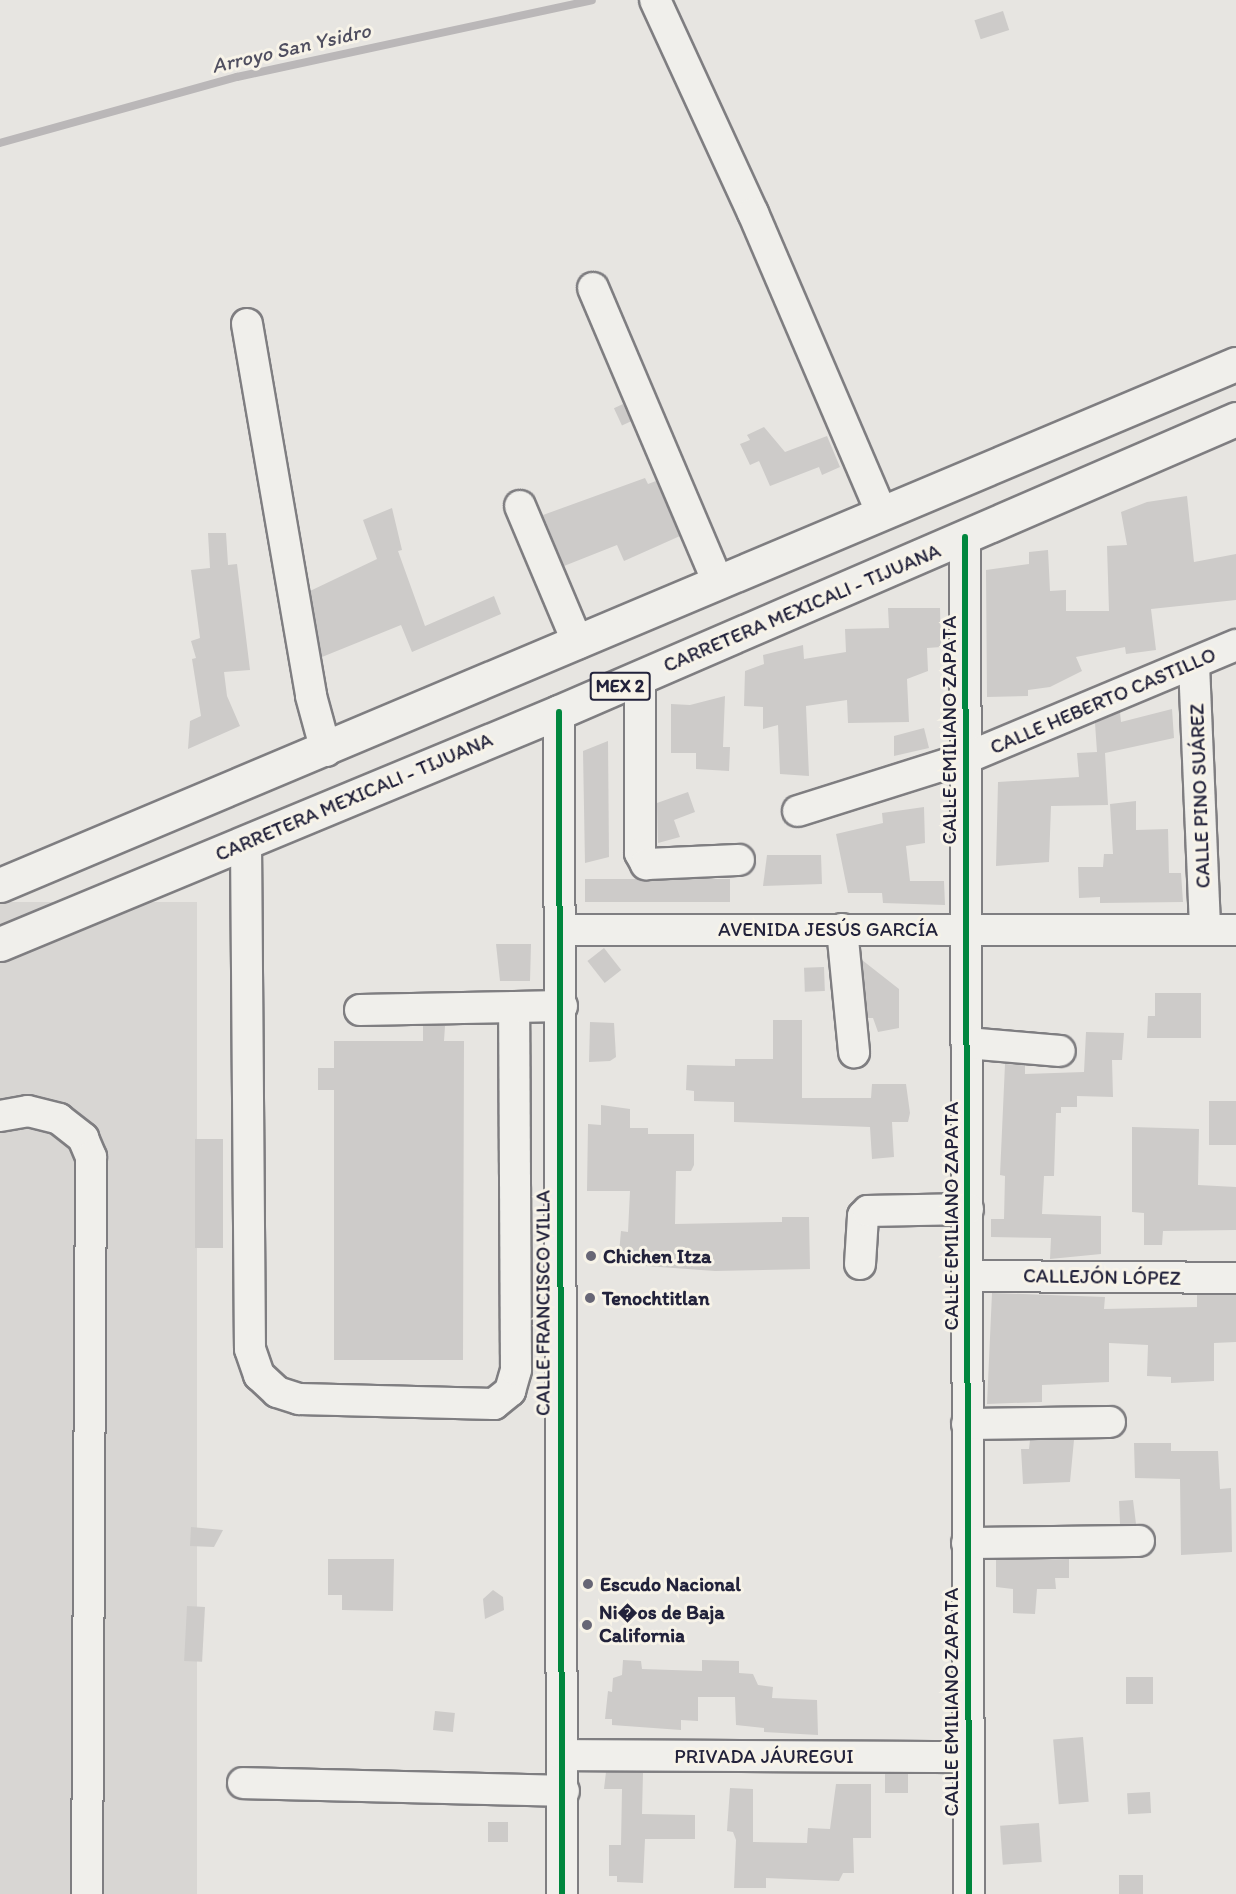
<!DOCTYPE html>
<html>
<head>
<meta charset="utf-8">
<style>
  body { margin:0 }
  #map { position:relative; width:1236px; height:1894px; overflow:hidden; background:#e7e5e1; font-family:Itim,sans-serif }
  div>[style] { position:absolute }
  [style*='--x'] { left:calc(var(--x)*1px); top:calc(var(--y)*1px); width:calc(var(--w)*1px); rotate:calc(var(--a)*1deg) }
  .built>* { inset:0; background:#d8d6d3; transform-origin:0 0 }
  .stream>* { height:8px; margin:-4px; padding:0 4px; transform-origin:4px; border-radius:4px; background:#bab7b8 }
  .building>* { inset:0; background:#cdcbc9; transform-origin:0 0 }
  .roads { filter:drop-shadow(2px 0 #7f7e81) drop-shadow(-2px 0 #7f7e81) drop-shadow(0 2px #7f7e81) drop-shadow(0 -2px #7f7e81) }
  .minor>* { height:30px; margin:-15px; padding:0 15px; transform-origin:15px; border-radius:15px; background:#f0efeb }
  .major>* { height:33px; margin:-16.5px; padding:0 16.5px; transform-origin:16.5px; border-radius:16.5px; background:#f0efeb }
  .cycleway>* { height:6px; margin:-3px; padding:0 3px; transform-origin:3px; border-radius:3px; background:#00873e }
  .dots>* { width:16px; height:16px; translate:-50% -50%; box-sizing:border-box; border:3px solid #f7f3e8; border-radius:50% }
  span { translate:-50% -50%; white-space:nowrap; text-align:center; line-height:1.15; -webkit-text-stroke:6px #f7f3e8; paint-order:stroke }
  .shield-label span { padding:2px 4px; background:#f7f3e8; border:2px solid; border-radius:4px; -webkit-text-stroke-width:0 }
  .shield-label { font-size:18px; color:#22223b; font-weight:700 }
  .street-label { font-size:20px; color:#22223b }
  .poi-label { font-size:20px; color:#22223b; font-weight:700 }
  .left { translate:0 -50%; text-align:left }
  .water-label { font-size:21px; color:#504f60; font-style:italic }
</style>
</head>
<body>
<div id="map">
  <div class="built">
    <div style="left:197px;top:902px;width:992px;height:214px;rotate:90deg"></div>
  </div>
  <div class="stream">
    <div style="--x:0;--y:143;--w:246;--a:-15.6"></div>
    <div style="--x:237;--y:77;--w:363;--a:-12.2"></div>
  </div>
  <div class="building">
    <div style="left:1003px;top:11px;width:20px;height:30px;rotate:72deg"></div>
    <div style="left:623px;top:404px;width:19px;height:10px;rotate:65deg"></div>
    <div style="clip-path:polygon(764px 427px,785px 452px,827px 436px,840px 467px,822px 475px,819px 467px,770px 486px,759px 461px,750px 465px,740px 444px,750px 440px,747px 435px)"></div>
    <div style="clip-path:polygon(645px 478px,648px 484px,656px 481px,680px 536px,624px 561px,617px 545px,564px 566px,543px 515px)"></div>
    <div style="clip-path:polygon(1187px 496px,1194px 562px,1236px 554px,1236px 600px,1151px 609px,1156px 650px,1126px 654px,1125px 647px,1076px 657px,1082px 671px,1050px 687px,1028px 690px,1028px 696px,987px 697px,986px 570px,1029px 564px,1029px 552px,1048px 550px,1050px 591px,1066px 590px,1066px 611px,1109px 611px,1107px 546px,1127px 545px,1121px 512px,1147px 502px)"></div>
    <div style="clip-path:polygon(392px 508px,402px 550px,398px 551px,425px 626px,494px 596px,501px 614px,412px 652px,401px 625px,322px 657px,310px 591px,377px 559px,363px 520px)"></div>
    <div style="clip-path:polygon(208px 533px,226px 533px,228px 565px,237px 564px,250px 670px,224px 672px,227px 696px,240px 726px,188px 749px,190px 721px,201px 716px,192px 659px,196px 658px,191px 641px,200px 638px,191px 570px,210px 568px)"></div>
    <div style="clip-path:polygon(888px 608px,940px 608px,941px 647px,927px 648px,928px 671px,907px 679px,909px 722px,848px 723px,847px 700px,806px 706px,809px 776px,780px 774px,778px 725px,763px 729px,763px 707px,744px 706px,745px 671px,764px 664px,763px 655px,803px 645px,804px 659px,846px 652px,845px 629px,889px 628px)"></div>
    <div style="clip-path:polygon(725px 696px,723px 747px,730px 747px,729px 771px,696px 769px,696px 753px,671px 753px,671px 704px,690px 705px)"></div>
    <div style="clip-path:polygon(1172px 709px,1174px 738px,1105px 753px,1108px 805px,1051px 806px,1049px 862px,996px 866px,998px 782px,1079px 777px,1077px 753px,1097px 752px,1095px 723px,1120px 712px,1121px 722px)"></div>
    <div style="clip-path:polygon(924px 728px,929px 748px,894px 756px,894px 736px)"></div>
    <div style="clip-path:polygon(608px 741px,609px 857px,585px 863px,583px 751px)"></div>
    <div style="clip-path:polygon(688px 792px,695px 812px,674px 820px,680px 837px,658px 843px,657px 803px)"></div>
    <div style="clip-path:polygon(1136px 801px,1136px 830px,1168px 829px,1169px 873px,1181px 873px,1183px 902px,1100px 903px,1100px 897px,1079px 898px,1078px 867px,1103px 867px,1104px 854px,1113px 854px,1110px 804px)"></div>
    <div style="clip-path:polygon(924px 807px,925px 843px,906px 846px,910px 881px,944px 881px,945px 905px,883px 903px,882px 893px,848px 893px,836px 834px,883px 823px,882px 813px)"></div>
    <div style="clip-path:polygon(767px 855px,821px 855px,822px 884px,763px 886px)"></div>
    <div style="left:585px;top:879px;width:145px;height:23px"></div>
    <div style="clip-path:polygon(496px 944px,531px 944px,530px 981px,500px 981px)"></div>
    <div style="left:604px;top:948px;width:28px;height:21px;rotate:52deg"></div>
    <div style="clip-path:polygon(862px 960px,899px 989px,899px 1028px,878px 1032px,873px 1018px,868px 1018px)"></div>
    <div style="left:824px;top:967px;width:24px;height:20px;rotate:88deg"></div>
    <div style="clip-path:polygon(1155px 993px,1201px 993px,1201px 1038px,1147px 1038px,1148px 1016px,1155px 1016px)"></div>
    <div style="clip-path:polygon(773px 1020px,802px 1020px,802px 1098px,871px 1098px,872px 1084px,906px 1084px,910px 1113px,908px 1122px,892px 1122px,894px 1157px,872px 1159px,870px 1127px,734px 1122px,734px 1102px,694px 1101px,694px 1091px,686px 1090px,687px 1065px,735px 1066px,735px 1059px,773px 1059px)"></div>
    <div style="clip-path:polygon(590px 1022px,614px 1023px,616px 1057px,610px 1061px,589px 1062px)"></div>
    <div style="clip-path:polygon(423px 1026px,445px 1026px,444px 1041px,464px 1041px,463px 1360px,334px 1360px,334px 1090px,318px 1090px,318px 1068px,334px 1068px,334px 1041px,423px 1041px)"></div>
    <div style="clip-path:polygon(1086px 1032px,1124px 1033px,1122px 1060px,1112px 1060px,1113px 1097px,1077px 1096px,1077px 1107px,1061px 1107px,1061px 1113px,1056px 1113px,1054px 1176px,1044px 1176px,1042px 1214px,1101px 1216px,1101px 1254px,1050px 1259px,1051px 1238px,991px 1237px,991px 1219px,1004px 1219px,1005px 1176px,1000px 1175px,1005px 1064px,1025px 1065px,1025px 1074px,1084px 1072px)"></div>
    <div style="left:1209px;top:1101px;width:27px;height:44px"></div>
    <div style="clip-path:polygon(601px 1105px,630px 1109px,630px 1128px,648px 1128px,648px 1134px,694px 1134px,694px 1165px,691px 1171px,676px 1171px,675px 1224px,782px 1222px,782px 1217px,809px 1217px,810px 1269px,715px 1271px,618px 1264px,621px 1231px,628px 1232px,630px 1191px,587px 1191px,588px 1124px,601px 1125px)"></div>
    <div style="clip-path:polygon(1132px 1127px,1199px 1129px,1198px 1185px,1236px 1187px,1236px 1230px,1163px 1231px,1162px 1245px,1144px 1245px,1144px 1213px,1132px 1212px)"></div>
    <div style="left:195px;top:1139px;width:28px;height:109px"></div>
    <div style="clip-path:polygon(992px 1293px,1105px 1297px,1104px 1309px,1197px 1307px,1197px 1295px,1236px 1295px,1236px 1342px,1214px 1343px,1214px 1381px,1171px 1383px,1171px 1377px,1147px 1376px,1148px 1345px,1109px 1343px,1109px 1382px,1042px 1385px,1042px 1402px,987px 1404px)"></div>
    <div style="clip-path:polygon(1030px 1440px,1074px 1440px,1070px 1482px,1023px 1484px,1021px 1449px,1029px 1449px)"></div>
    <div style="clip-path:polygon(1134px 1443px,1171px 1443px,1171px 1451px,1218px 1451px,1220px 1489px,1231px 1488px,1232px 1552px,1181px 1555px,1180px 1479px,1135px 1478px)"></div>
    <div style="clip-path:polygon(1133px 1500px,1136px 1524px,1120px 1524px,1119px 1501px)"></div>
    <div style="clip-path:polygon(191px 1527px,223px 1530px,214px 1547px,190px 1546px)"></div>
    <div style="clip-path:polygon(328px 1559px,394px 1559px,393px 1611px,342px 1610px,342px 1595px,328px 1595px)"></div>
    <div style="clip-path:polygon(1069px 1559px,1069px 1578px,1055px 1578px,1056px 1589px,1037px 1589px,1035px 1614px,1013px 1613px,1013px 1589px,996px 1587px,996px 1560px)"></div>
    <div style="clip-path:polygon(493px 1590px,503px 1597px,504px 1610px,485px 1619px,483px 1599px)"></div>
    <div style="left:187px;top:1606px;width:18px;height:55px;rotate:3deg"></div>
    <div style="clip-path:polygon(623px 1660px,641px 1661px,642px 1669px,702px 1671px,702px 1660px,739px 1661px,739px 1673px,753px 1674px,758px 1685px,773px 1687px,772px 1698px,817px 1700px,818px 1735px,764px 1732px,764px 1728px,736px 1725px,735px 1697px,698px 1697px,698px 1721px,681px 1720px,681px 1730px,612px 1725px,612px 1719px,605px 1719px,608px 1691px,612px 1692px,613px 1678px,622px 1675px)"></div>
    <div style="left:1126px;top:1677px;width:27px;height:27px"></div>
    <div style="left:435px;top:1711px;width:20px;height:19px;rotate:6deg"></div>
    <div style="left:1083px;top:1737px;width:65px;height:30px;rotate:85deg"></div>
    <div style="clip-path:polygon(606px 1772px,643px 1773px,642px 1814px,695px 1815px,695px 1839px,645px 1839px,643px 1883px,617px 1882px,617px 1876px,609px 1876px,609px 1845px,621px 1845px,622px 1789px,604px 1789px)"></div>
    <div style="left:885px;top:1774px;width:23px;height:19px"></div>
    <div style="clip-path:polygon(836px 1784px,871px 1784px,871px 1838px,853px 1838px,854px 1873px,843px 1873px,839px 1881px,766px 1878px,766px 1888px,734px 1888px,736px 1840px,733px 1832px,727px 1831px,730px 1788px,753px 1789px,753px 1842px,807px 1843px,808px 1828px,830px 1829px)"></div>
    <div style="left:1150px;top:1792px;width:21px;height:23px;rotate:87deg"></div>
    <div style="left:488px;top:1822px;width:20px;height:20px"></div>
    <div style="left:1039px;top:1823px;width:39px;height:39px;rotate:86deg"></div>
    <div style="left:1143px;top:1875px;width:19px;height:24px;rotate:90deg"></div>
  </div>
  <div class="roads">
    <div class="minor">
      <div style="--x:655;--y:0;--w:234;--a:65.3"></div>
      <div style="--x:753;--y:213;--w:325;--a:66.8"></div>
      <div style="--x:593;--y:288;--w:319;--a:67"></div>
      <div style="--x:247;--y:324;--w:377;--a:80.2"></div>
      <div style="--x:311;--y:696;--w:57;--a:74.7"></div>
      <div style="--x:520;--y:506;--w:149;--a:67.1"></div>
      <div style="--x:965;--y:537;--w:1357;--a:89.83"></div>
      <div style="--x:1194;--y:664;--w:265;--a:87.6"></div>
      <div style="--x:640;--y:677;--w:176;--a:90"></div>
      <div style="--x:640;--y:853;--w:13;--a:61"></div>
      <div style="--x:646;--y:864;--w:93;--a:-2.5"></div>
      <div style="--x:559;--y:712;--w:1182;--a:89.85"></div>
      <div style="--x:798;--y:811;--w:176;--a:-17.5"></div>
      <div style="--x:966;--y:758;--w:293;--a:-22.7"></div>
      <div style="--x:246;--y:843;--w:506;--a:89.55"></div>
      <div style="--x:250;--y:1349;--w:28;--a:71"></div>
      <div style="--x:259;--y:1375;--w:25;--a:43"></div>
      <div style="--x:277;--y:1392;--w:23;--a:18"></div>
      <div style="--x:299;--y:1399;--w:195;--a:1.5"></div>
      <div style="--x:494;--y:1404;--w:21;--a:-39"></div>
      <div style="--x:510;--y:1391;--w:22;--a:-74"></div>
      <div style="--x:516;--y:1370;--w:363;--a:-90.3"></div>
      <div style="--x:514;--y:1007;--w:48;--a:-1.2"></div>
      <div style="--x:842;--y:929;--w:124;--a:84.4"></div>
      <div style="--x:563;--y:930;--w:673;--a:0"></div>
      <div style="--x:360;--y:1010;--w:154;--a:-1.1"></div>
      <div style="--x:967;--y:1043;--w:93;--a:4.9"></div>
      <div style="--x:0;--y:1116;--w:28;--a:-10"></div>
      <div style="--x:28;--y:1111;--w:32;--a:14"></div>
      <div style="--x:59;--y:1119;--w:31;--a:38"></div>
      <div style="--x:83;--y:1138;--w:21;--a:67"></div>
      <div style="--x:91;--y:1157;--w:737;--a:90.31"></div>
      <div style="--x:860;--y:1264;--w:48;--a:-86.4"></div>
      <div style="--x:863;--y:1216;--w:7;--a:-45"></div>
      <div style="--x:868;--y:1211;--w:100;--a:-1.1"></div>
      <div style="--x:968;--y:1276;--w:268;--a:0.4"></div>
      <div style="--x:967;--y:1424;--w:143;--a:-0.8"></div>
      <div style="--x:967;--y:1543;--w:172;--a:-0.7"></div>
      <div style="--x:563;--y:1755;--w:403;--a:0.3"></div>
      <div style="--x:243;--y:1783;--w:321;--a:1.4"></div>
    </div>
    <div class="major">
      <div style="--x:0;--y:885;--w:1341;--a:-22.86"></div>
      <div style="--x:0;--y:944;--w:605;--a:-22.54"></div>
      <div style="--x:559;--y:712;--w:738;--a:-23.4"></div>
    </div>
  </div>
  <div class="cycleway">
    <div style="--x:965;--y:537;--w:1357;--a:89.83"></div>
    <div style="--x:559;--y:712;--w:1182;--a:89.85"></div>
  </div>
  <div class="dots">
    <div style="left:591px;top:1256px;background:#676675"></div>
    <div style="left:590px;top:1298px;background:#676675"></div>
    <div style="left:588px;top:1584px;background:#676675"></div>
    <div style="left:587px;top:1625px;background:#676675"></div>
  </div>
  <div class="shield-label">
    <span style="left:620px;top:686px">MEX 2</span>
  </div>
  <div class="street-label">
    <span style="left:802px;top:608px;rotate:-23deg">CARRETERA MEXICALI - TIJUANA</span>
    <span style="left:1103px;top:701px;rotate:-23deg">CALLE HEBERTO CASTILLO</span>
    <span style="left:949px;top:730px;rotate:-90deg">CALLE EMILIANO ZAPATA</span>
    <span style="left:1200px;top:796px;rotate:-92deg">CALLE PINO SUÁREZ</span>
    <span style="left:354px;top:797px;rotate:-23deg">CARRETERA MEXICALI - TIJUANA</span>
    <span style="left:828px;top:929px">AVENIDA JESÚS GARCÍA</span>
    <span style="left:951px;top:1216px;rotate:-90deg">CALLE EMILIANO ZAPATA</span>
    <span style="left:1102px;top:1277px;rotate:1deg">CALLEJÓN LÓPEZ</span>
    <span style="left:543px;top:1303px;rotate:-90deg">CALLE FRANCISCO VILLA</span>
    <span style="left:951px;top:1702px;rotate:-90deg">CALLE EMILIANO ZAPATA</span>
    <span style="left:764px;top:1756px">PRIVADA JÁUREGUI</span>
  </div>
  <div class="poi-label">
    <span class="left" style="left:603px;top:1256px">Chichen Itza</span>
    <span class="left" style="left:602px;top:1298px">Tenochtitlan</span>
    <span class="left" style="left:600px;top:1584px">Escudo Nacional</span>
    <span class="left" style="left:599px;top:1624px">Ni�os de Baja<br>California</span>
  </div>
  <div class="water-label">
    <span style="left:291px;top:48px;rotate:-13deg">Arroyo San Ysidro</span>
  </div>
</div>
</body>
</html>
